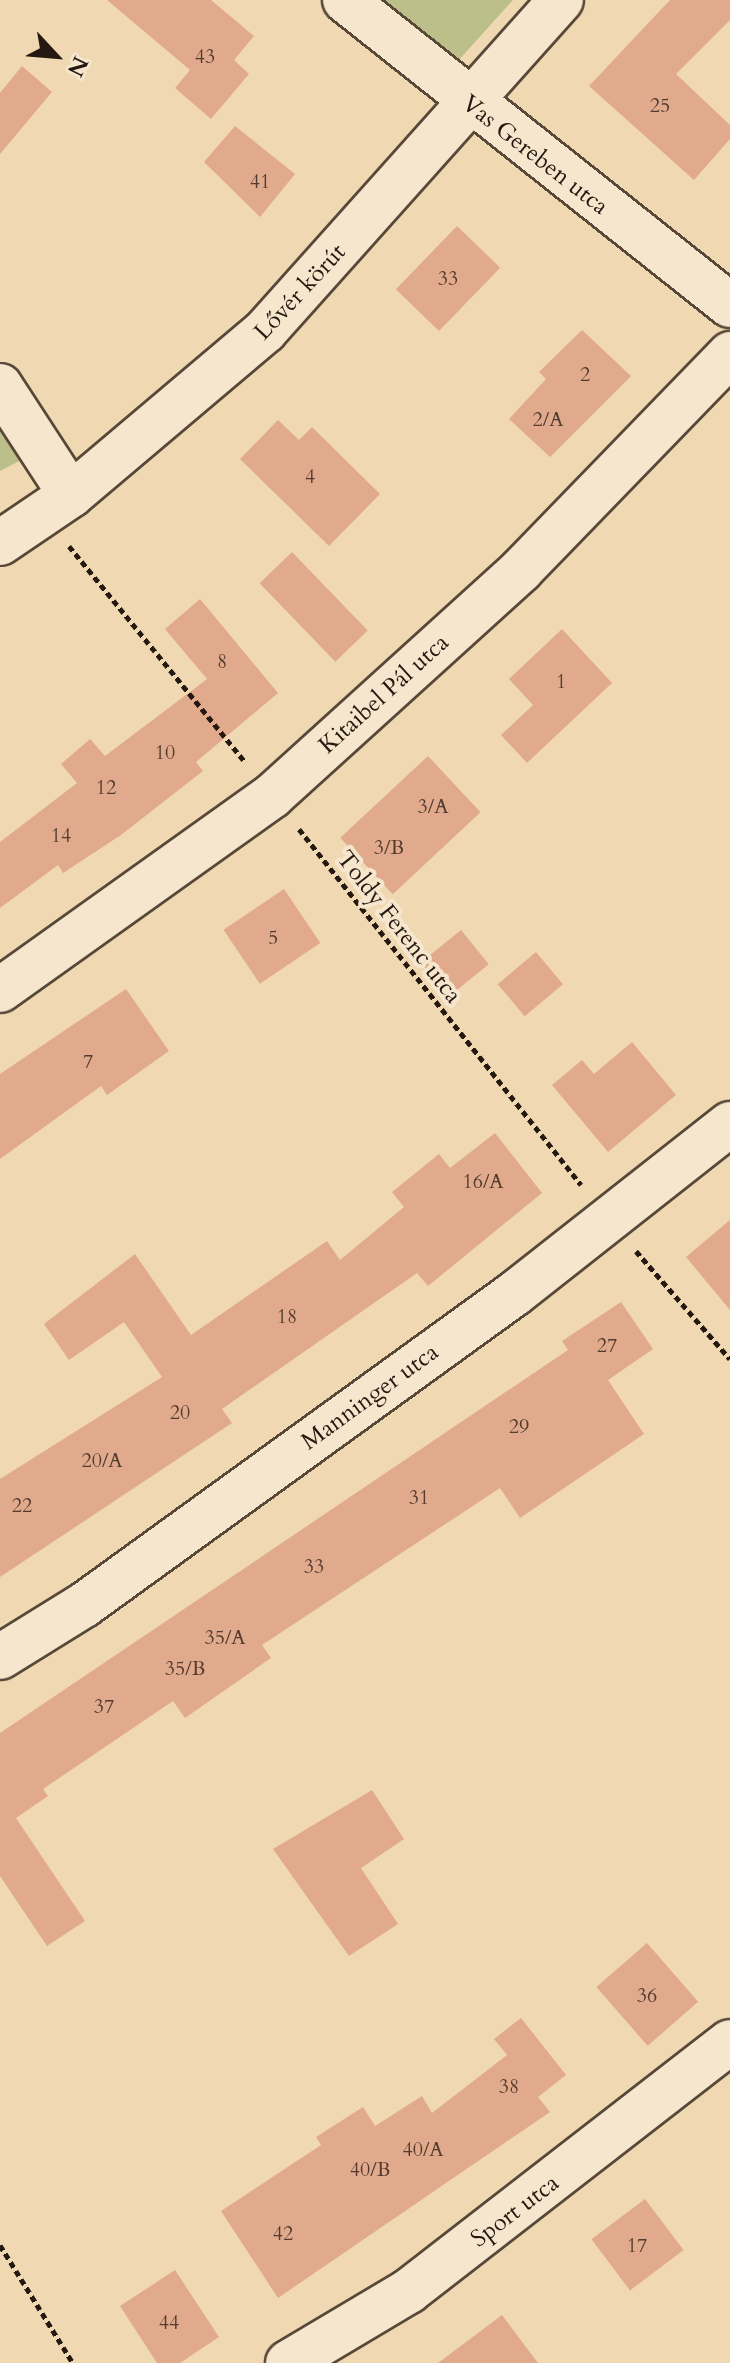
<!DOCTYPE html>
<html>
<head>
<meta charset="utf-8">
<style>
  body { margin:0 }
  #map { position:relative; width:730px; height:2363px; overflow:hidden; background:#f0d9b2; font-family:Cardo,serif }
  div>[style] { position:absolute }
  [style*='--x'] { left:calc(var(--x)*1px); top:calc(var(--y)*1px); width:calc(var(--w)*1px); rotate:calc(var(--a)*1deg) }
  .green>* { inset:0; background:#bcbf8a }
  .building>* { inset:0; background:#e1aa8c; transform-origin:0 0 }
  .path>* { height:5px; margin-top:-2.5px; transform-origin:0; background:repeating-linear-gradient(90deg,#241810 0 6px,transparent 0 10px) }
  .roads { filter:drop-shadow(2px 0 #574838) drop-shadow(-2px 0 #574838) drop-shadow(0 2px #574838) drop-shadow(0 -2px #574838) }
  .minor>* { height:44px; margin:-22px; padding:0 22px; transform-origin:22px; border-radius:22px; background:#f5e6cd }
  span { translate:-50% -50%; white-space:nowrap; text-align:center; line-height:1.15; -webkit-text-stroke:8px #f5e6cd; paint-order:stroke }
  .number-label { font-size:20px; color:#533c2f }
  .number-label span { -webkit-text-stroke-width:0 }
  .street-label { font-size:24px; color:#241810 }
  .north { position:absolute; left:16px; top:16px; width:80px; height:80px; -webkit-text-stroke:6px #f5e6cd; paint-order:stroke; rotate:116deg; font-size:22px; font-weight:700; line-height:32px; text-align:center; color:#241810 }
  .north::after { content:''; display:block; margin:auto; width:28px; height:36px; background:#241810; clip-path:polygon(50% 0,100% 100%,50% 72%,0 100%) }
</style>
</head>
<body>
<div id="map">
  <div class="green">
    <div style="clip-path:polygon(384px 0,513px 0,457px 62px)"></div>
    <div style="clip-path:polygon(0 404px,29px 456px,0 471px)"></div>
  </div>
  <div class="building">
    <div style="clip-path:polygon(107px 0,211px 0,254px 36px,234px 60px,249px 74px,211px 119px,175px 88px,190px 70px)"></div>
    <div style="clip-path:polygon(670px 0,730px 0,730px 20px,676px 74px,730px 125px,730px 139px,694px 180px,589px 86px)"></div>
    <div style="clip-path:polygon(22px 66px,52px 92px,0 154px,0 93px)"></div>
    <div style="clip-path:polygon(235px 126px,295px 174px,260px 217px,204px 162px)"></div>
    <div style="left:457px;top:226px;width:60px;height:88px;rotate:44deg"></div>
    <div style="clip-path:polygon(582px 330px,631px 376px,550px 457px,509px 419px,546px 379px,539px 372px)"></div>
    <div style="clip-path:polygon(278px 420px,299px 440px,312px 427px,380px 494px,329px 546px,240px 459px)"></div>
    <div style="left:292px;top:552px;width:109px;height:45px;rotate:46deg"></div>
    <div style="clip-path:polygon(200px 599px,278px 693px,196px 762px,203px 771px,121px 835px,63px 873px,58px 865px,0 908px,0 842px,77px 783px,61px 764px,90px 739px,105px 756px,207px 679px,165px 629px)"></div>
    <div style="clip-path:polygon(562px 629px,612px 683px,527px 763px,501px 735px,533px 705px,509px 679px)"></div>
    <div style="left:428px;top:756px;width:77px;height:120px;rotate:47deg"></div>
    <div style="left:284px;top:889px;width:65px;height:73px;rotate:56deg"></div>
    <div style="left:461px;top:930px;width:44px;height:52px;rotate:51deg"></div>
    <div style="left:536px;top:952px;width:42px;height:50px;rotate:50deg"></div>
    <div style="clip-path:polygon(126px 989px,169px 1051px,107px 1095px,101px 1086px,0 1159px,0 1074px)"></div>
    <div style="clip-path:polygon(632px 1042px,676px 1095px,608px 1152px,552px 1085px,582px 1060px,594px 1074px)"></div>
    <div style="clip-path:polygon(495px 1133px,542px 1193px,428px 1286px,417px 1273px,222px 1409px,232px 1423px,0 1577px,0 1479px,162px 1377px,124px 1322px,69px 1360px,44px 1324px,135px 1254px,191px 1335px,327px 1241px,340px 1260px,404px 1207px,392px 1192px,439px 1154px,450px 1168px)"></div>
    <div style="clip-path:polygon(730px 1220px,730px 1310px,686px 1257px)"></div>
    <div style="clip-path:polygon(621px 1302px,653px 1349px,608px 1380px,644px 1434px,520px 1518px,500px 1488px,262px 1645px,271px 1658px,185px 1718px,173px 1701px,43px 1789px,48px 1796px,16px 1818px,85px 1921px,47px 1946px,0 1876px,0 1733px,568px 1350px,562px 1341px)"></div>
    <div style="clip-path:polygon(372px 1790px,404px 1839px,361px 1868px,398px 1924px,349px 1956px,273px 1849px)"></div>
    <div style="left:647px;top:1943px;width:78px;height:67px;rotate:49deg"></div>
    <div style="clip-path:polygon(521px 2018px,566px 2075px,538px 2097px,550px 2112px,278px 2298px,221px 2211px,321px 2145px,316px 2137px,363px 2107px,375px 2126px,422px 2096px,432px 2113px,507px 2055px,494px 2039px)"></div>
    <div style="left:645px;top:2199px;width:64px;height:67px;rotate:53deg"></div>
    <div style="clip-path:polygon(175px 2270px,219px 2337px,180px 2363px,157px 2363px,120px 2306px)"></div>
    <div style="clip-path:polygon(502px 2315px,538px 2363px,438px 2363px)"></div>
  </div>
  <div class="path">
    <div style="--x:69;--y:546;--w:279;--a:50.8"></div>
    <div style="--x:299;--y:829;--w:454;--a:51.6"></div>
    <div style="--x:636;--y:1251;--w:143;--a:49"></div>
    <div style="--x:0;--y:2245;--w:139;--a:58.3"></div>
  </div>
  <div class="roads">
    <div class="minor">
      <div style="--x:345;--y:0;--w:491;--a:38.4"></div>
      <div style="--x:0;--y:386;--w:130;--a:56.9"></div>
      <div style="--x:0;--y:543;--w:86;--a:-34.1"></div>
      <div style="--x:71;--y:495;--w:254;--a:-40.2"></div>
      <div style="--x:265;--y:331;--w:444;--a:-48.2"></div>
      <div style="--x:0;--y:990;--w:334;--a:-35.5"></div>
      <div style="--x:272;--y:796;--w:336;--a:-42.2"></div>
      <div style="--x:521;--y:570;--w:301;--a:-45.9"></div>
      <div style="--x:0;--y:1657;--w:99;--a:-31.8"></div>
      <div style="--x:84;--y:1605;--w:531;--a:-35.88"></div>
      <div style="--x:514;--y:1294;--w:275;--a:-38.2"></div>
      <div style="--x:288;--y:2363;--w:141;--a:-30.8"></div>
      <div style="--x:409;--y:2291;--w:406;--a:-37.8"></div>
    </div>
  </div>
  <div class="number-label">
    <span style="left:205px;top:56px">43</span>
    <span style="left:660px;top:105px">25</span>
    <span style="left:260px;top:181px">41</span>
    <span style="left:448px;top:278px">33</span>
    <span style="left:585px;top:374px">2</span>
    <span style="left:548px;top:419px">2/A</span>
    <span style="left:310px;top:476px">4</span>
    <span style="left:222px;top:661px">8</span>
    <span style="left:561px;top:681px">1</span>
    <span style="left:165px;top:752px">10</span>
    <span style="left:106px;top:787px">12</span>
    <span style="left:433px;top:806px">3/A</span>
    <span style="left:61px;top:835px">14</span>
    <span style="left:389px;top:847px">3/B</span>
    <span style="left:273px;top:937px">5</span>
    <span style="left:88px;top:1061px">7</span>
    <span style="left:483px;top:1181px">16/A</span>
    <span style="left:287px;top:1316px">18</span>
    <span style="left:607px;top:1345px">27</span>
    <span style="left:180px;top:1412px">20</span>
    <span style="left:519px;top:1426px">29</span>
    <span style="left:102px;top:1460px">20/A</span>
    <span style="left:419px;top:1497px">31</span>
    <span style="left:22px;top:1505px">22</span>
    <span style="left:314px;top:1566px">33</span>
    <span style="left:225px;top:1637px">35/A</span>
    <span style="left:185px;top:1668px">35/B</span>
    <span style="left:104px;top:1706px">37</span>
    <span style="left:647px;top:1995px">36</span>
    <span style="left:509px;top:2086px">38</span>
    <span style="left:423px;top:2149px">40/A</span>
    <span style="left:370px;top:2169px">40/B</span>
    <span style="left:283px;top:2233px">42</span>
    <span style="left:637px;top:2245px">17</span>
    <span style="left:169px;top:2322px">44</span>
  </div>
  <div class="street-label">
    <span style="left:535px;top:155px;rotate:38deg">Vas Gereben utca</span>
    <span style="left:300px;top:292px;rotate:-47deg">Lővér körút</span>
    <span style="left:384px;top:694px;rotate:-42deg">Kitaibel Pál utca</span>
    <span style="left:399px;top:927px;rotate:52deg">Toldy Ferenc utca</span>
    <span style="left:370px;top:1397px;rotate:-36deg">Manninger utca</span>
    <span style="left:515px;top:2211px;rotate:-37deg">Sport utca</span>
  </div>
  <div class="north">N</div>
</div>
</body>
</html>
